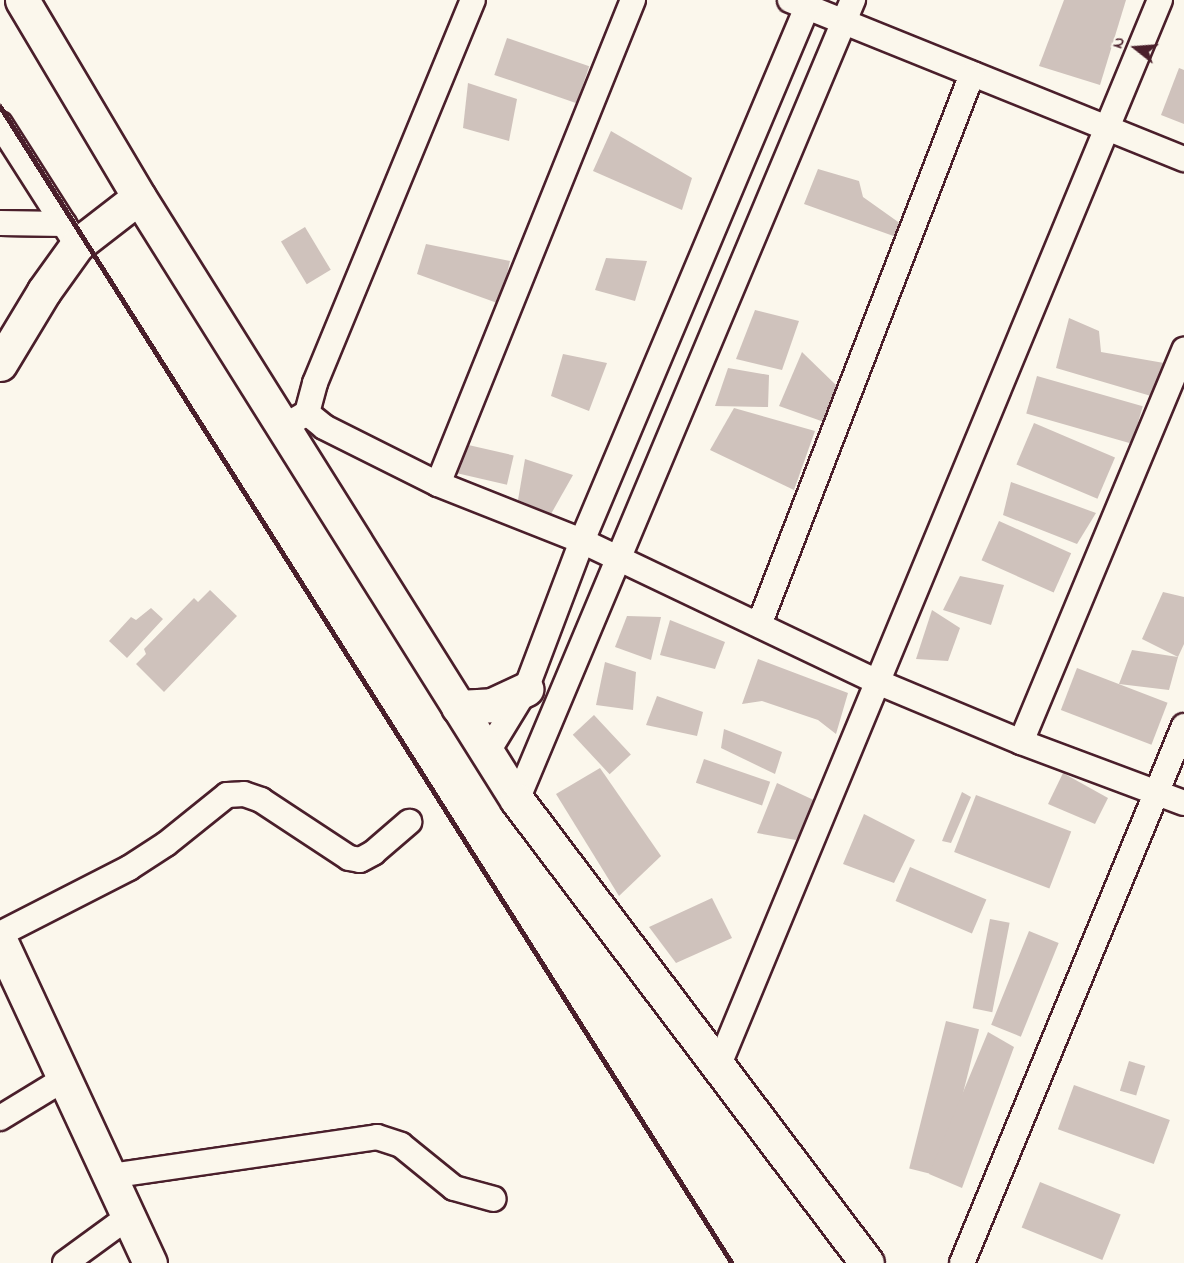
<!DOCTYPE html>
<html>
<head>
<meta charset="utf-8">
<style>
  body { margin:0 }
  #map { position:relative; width:1184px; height:1263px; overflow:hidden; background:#fbf7ec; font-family:"Indie Flower",sans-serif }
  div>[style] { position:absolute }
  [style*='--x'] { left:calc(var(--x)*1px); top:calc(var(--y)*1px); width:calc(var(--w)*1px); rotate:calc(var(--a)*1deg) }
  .building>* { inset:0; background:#cfc2bc; transform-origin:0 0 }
  .roads { filter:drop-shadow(2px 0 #4a1f2b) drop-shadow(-2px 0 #4a1f2b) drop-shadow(0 2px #4a1f2b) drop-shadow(0 -2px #4a1f2b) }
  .street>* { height:24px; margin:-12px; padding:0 12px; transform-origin:12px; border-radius:12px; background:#fbf7ec }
  .secondary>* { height:33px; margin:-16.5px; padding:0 16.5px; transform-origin:16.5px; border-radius:16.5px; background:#fbf7ec }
  .rail>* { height:4.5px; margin:-2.25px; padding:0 2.25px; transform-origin:2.25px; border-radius:2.25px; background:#4a1f2b }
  span { translate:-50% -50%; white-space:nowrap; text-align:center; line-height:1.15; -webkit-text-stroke:4.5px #fbf7ec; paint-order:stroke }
  .north { position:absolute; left:1106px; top:18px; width:60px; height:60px; -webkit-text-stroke:4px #fbf7ec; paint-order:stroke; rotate:287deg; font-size:16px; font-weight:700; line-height:24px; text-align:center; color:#4a1f2b }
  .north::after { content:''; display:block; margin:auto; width:21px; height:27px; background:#4a1f2b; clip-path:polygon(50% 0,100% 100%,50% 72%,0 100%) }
</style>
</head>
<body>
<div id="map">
  <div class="building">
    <div style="clip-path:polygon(1064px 0,1126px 0,1100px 85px,1039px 66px)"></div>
    <div style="left:507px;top:38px;width:87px;height:39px;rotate:19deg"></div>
    <div style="clip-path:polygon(1179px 68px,1184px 70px,1184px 124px,1161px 115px)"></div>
    <div style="clip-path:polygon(468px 83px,517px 99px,509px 141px,463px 128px)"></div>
    <div style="clip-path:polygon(611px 131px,692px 178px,682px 210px,593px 171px)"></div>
    <div style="clip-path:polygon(818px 169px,859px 181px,863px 197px,901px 224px,899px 238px,804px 204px)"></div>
    <div style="left:305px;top:227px;width:50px;height:28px;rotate:59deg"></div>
    <div style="clip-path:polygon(426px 244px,510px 261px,500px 304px,417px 274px)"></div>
    <div style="clip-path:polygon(606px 258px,647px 261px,635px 301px,595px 290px)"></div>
    <div style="clip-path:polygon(755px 310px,799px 321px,782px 370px,736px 359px)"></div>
    <div style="clip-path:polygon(1069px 318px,1099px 331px,1101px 352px,1164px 363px,1151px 396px,1056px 368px)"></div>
    <div style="clip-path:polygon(802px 352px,838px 387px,824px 422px,779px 406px)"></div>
    <div style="clip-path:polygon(563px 354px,607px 363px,589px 411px,551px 396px)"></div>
    <div style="clip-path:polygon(728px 368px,769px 375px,768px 407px,715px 406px)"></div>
    <div style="left:1037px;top:376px;width:110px;height:39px;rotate:16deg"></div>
    <div style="clip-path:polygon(734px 408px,815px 431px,794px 490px,710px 450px)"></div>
    <div style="left:1034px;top:423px;width:88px;height:45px;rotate:23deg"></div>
    <div style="left:464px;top:444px;width:51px;height:30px;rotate:13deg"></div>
    <div style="clip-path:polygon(525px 459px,573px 475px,551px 514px,518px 500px)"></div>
    <div style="clip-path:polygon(1011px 482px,1096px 513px,1077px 544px,1003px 515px)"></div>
    <div style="left:999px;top:521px;width:79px;height:43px;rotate:24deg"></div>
    <div style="clip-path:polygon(960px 576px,1004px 585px,991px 625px,943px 610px)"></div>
    <div style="clip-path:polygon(210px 590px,237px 616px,164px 692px,136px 664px,146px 654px,144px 649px,194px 598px,198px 602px)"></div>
    <div style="clip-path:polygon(1163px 592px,1184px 597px,1184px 644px,1178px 657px,1142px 639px)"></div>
    <div style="clip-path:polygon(151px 608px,163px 619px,127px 658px,109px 641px,131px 617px,136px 620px)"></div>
    <div style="clip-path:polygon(932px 610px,960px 628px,948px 661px,916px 659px)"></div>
    <div style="clip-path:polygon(627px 616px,661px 617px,651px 660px,615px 647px)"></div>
    <div style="clip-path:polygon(670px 620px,725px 642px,715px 669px,660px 655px)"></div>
    <div style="clip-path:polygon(1132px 650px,1178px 657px,1169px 690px,1119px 684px)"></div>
    <div style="clip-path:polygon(758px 659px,848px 693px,836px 734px,818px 720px,762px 701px,742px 704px)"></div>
    <div style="clip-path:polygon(605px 662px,636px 672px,633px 710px,596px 705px)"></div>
    <div style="left:1077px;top:668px;width:97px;height:45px;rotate:21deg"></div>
    <div style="clip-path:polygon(657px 696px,703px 712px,697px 736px,646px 725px)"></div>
    <div style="left:594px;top:715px;width:54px;height:29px;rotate:47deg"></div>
    <div style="clip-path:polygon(724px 729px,782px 752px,775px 774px,721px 748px)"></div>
    <div style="left:704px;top:759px;width:70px;height:25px;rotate:19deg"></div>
    <div style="clip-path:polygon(600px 768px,661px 856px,619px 896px,556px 794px)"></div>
    <div style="clip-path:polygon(1063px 773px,1108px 798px,1095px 824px,1048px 804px)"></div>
    <div style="clip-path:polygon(777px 783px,818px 802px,796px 840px,757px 833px)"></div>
    <div style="clip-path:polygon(962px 792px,971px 797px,951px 843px,942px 841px)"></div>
    <div style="left:976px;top:795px;width:102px;height:61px;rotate:21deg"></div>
    <div style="clip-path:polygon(864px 814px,915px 840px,894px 883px,843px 864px)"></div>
    <div style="left:910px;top:867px;width:83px;height:37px;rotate:23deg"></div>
    <div style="clip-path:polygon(712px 898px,732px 938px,676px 963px,649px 927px)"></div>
    <div style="left:990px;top:919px;width:20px;height:91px;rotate:11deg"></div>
    <div style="left:1029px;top:931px;width:32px;height:101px;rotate:22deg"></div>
    <div style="left:946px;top:1021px;width:34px;height:152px;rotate:14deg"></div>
    <div style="clip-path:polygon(988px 1032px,1014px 1047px,962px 1188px,929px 1174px)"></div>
    <div style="left:1129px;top:1061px;width:17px;height:31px;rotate:17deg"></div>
    <div style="left:1074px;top:1085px;width:102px;height:47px;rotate:20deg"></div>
    <div style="left:1040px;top:1182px;width:87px;height:49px;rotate:22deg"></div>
  </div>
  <div class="roads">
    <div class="street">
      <div style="--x:790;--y:0;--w:425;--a:22"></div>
      <div style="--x:0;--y:124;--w:143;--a:57.5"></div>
      <div style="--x:0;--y:223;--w:64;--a:0.9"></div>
      <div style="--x:307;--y:413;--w:22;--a:39"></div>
      <div style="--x:324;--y:427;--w:127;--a:26.6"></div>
      <div style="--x:438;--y:484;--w:155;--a:21.6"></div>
      <div style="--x:582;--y:541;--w:330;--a:25.5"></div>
      <div style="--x:880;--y:683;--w:153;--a:22.7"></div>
      <div style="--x:1021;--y:742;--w:174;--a:20.5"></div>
      <div style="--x:295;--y:420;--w:14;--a:-30"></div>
      <div style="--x:307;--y:413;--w:31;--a:-75"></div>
      <div style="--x:315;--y:383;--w:414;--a:-67.6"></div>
      <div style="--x:438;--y:484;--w:522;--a:-68.06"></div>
      <div style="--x:759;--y:625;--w:591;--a:-68.86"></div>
      <div style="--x:1021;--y:742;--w:425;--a:-67.4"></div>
      <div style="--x:487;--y:753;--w:75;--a:-58.6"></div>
      <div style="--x:526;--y:689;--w:158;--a:-69.3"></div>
      <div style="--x:582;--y:541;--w:587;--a:-67.15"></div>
      <div style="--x:517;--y:800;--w:868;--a:-67.22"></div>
      <div style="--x:0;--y:934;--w:145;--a:-27.1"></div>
      <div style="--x:129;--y:868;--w:44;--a:-33"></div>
      <div style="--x:166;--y:844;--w:78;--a:-38.8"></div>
      <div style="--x:227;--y:795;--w:17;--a:-3"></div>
      <div style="--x:244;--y:794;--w:18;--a:19"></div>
      <div style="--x:261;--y:800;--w:105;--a:33.4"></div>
      <div style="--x:349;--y:858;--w:11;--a:10"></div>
      <div style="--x:360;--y:860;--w:15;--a:-28"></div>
      <div style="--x:373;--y:853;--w:48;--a:-40.7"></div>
      <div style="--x:718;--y:1067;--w:1155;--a:-67.5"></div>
      <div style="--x:0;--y:1118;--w:75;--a:-31.4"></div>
      <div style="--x:110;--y:1176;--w:270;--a:-8.3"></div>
      <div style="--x:377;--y:1137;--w:25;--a:18"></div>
      <div style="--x:401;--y:1145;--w:68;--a:39.1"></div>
      <div style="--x:454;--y:1188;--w:41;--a:15.4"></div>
      <div style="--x:65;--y:1263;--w:78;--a:-36.1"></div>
      <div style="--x:962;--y:1263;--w:581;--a:-67.54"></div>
    </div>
    <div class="secondary">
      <div style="--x:22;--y:0;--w:229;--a:59.3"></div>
      <div style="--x:139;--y:197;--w:712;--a:57.92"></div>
      <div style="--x:517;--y:800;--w:580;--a:52.91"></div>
      <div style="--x:0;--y:364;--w:85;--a:-58.9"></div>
      <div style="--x:44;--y:291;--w:57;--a:-54.3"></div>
      <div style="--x:77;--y:245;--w:78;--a:-37.7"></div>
      <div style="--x:458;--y:707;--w:34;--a:-3"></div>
      <div style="--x:492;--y:705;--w:38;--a:-25"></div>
      <div style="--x:0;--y:940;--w:356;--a:65.1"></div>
    </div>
  </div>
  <div class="rail">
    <div style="--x:0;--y:106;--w:1369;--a:57.68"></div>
  </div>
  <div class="north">N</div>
</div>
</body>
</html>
